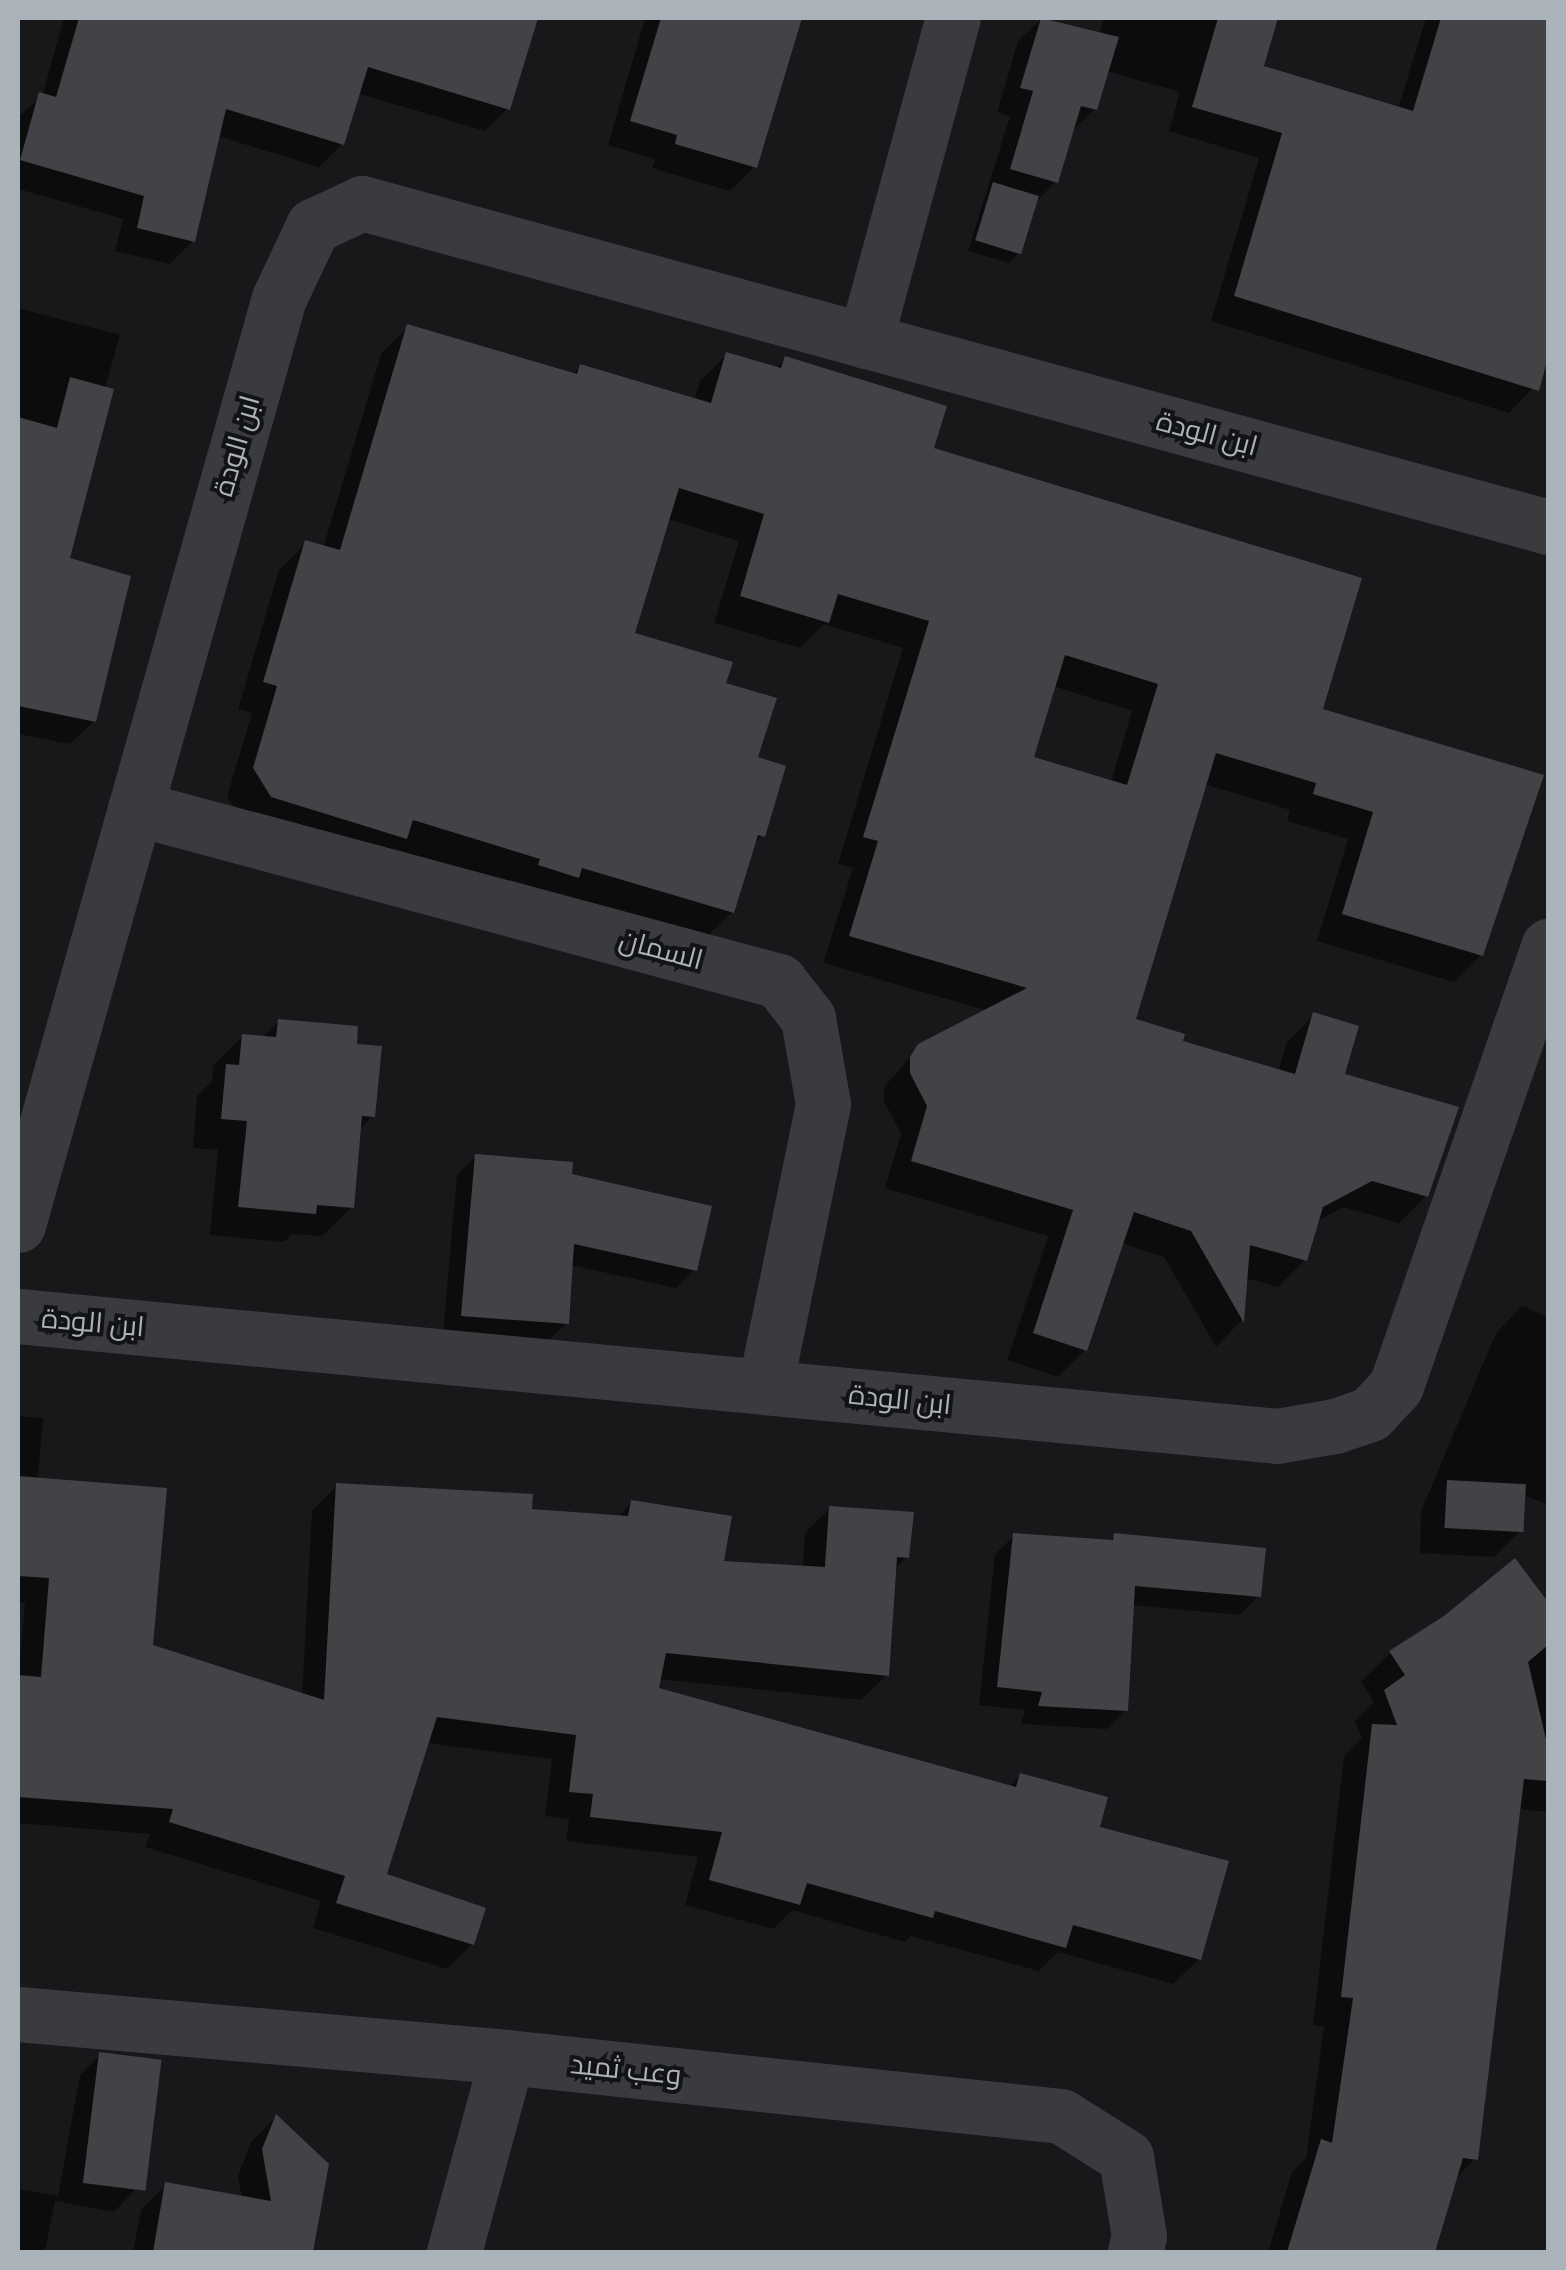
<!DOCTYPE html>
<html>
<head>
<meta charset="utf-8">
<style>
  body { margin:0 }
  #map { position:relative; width:1566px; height:2270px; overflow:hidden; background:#18181a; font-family:"Varela Round",Cairo,sans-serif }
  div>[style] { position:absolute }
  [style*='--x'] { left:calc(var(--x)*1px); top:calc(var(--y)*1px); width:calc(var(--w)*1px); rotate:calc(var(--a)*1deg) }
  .shadow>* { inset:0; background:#0007 }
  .building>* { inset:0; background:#424347; transform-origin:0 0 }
  .minor>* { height:55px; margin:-27.5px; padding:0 27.5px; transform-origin:27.5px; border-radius:27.5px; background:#393b3f }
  span { translate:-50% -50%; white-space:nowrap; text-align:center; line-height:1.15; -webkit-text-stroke:8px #131315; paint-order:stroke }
  .street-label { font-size:28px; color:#aab2ba }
  .frame { position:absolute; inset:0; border:20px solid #aab2ba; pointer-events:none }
</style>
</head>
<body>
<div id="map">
  <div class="shadow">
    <div style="clip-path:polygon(64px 18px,535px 18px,508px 108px,485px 131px,357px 93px,342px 144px,319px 167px,217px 136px,193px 241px,170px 264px,115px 251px,123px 219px,18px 189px,18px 117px,42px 96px)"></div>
    <div style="clip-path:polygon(645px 18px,800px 18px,754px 167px,730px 191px,652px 168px,655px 159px,608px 145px)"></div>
    <div style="clip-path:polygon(1042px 18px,1099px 34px,1104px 18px,1276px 18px,1261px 68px,1398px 109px,1426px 18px,1548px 18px,1548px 335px,1533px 388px,1509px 413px,1211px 321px,1259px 158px,1169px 131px,1180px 92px,1106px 71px,1095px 109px,1070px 133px,1056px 181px,1034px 204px,1019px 253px,1009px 263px,968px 251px,1010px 116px,997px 112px,1018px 41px)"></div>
    <div style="clip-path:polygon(18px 308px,120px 335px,65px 528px,18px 514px)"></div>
    <div style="clip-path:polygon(evenodd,408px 327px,572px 375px,581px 366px,694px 401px,700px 381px,727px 354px,775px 369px,785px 359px,931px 450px,1320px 710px,1481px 955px,1454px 982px,1317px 941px,1348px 839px,1287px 821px,1290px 810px,1204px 784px,1132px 1021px,1180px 1042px,1278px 1072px,1287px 1042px,1314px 1015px,1342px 1076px,1426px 1196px,1399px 1223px,1343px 1207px,1316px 1222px,1305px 1260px,1278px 1287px,1245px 1278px,1241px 1321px,1216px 1347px,1164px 1257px,1121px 1243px,1085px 1350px,1058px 1377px,1007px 1360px,1048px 1236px,885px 1188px,901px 1134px,884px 1101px,884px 1087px,920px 1046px,988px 1011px,823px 963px,853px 868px,838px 864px,903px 648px,824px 624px,800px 648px,714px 623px,739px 541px,667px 519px,632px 635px,723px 685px,755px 759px,762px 835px,752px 846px,732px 912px,705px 939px,394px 849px,378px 864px,244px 824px,227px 796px,252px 713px,238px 709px,279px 570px,306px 543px,323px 548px,381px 354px,408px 327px,1053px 686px,1132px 711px,1111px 782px,1031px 758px,1053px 686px)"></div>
    <div style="clip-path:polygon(18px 598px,94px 721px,70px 744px,18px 734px)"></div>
    <div style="clip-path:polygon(279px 1021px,354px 1046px,373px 1116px,358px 1131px,352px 1207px,322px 1236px,292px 1234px,284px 1242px,210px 1235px,218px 1150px,193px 1148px,197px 1096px,212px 1081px,213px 1066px,243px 1036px,262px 1038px)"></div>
    <div style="clip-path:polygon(476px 1156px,569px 1176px,695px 1269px,676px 1288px,570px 1265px,567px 1323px,548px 1341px,443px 1333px,457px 1175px)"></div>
    <div style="clip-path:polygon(1522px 1306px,1548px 1317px,1548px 1504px,1522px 1495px,1520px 1531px,1494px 1557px,1420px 1553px,1421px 1511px,1496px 1333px)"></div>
    <div style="clip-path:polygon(18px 1416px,43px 1418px,38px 1480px,150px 1647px,302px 1695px,312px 1511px,337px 1486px,617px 1518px,632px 1502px,721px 1563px,803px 1568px,805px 1533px,830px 1508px,907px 1557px,893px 1570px,887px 1675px,861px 1700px,658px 1679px,656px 1690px,1009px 1787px,1020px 1776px,1097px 1829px,1199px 1959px,1173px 1984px,1058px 1952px,1039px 1971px,911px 1936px,905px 1942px,792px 1910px,773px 1929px,685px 1905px,698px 1857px,566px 1841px,569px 1819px,545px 1816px,552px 1759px,426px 1743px,384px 1876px,472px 1944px,447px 1969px,313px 1928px,321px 1901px,145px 1847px,150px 1834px,18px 1823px,18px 1677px,25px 1603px,18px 1602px)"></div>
    <div style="clip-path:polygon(1014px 1536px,1108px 1543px,1115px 1536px,1258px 1596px,1240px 1615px,1131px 1605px,1126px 1710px,1107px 1729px,1021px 1724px,1025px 1710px,979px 1705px,995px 1554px)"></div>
    <div style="clip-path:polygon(1515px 1562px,1548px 1606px,1548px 1812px,1518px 1809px,1475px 2159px,1454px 2180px,1433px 2252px,1268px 2252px,1292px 2172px,1306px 2158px,1324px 2027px,1313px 2025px,1344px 1756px,1362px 1738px,1355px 1721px,1374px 1702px,1361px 1682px,1390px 1653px,1445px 1618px)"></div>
    <div style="clip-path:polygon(100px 2055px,134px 2191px,114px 2212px,55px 2201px,45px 2252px,18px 2252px,18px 2189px,58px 2196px,80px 2075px)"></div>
    <div style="clip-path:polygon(276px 2117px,326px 2165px,311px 2252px,133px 2252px,141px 2210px,166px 2185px,242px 2198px,238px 2176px,251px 2142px)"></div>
  </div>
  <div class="building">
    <div style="clip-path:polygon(79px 18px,538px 18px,510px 110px,368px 67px,344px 145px,226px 109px,195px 242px,137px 228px,144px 196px,20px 160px,39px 92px,56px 97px)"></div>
    <div style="clip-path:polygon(661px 18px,802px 18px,757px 168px,675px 144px,677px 135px,630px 121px)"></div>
    <div style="clip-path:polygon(1041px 18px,1119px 37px,1097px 110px,1081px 106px,1058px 183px,1010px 169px,1033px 91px,1020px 88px)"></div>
    <div style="clip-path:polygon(1218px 18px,1278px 18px,1264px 66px,1413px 111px,1441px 18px,1548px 18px,1548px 357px,1539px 391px,1234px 296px,1282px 133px,1192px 107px)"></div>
    <div style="left:993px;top:182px;width:48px;height:61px;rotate:17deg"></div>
    <div style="clip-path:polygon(evenodd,407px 324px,577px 374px,580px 364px,711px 403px,726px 352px,781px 368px,785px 356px,947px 406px,934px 448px,1362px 578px,1323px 709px,1544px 775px,1483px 956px,1342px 914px,1373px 812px,1313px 794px,1316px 783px,1216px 753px,1136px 1019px,1185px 1034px,1183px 1041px,1295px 1074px,1313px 1012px,1359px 1026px,1345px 1074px,1459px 1107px,1428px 1197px,1372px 1181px,1323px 1207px,1307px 1261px,1250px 1245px,1244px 1323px,1191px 1231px,1134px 1212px,1087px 1351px,1033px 1333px,1073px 1210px,911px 1161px,927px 1106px,910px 1073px,910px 1057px,918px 1044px,1027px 988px,849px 936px,878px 841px,863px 837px,929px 621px,838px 594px,829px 623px,740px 596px,764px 514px,679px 488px,635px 633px,733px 662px,726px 683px,777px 698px,758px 757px,786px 766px,765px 837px,758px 835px,734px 913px,582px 868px,579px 878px,538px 865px,540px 859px,413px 820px,407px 839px,271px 797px,253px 768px,277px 686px,263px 682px,305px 540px,340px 550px,407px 324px,1065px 655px,1158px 684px,1127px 785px,1034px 757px,1065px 655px)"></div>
    <div style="clip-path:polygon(70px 377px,114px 389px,70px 558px,131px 576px,96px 722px,18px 706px,18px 417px,57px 428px)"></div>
    <div style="clip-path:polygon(278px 1019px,358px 1026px,357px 1044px,382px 1046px,375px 1117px,362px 1116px,354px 1208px,317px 1205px,316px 1214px,238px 1207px,247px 1121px,221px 1119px,226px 1064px,239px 1065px,242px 1034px,276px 1037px)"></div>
    <div style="clip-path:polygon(475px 1154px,573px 1162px,572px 1174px,712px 1206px,697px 1271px,574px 1244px,569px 1324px,461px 1316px)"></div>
    <div style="clip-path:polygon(18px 1476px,167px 1488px,153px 1645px,324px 1700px,336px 1483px,533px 1494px,532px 1509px,628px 1516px,631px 1500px,732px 1516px,724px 1561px,825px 1567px,829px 1506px,914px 1512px,909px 1558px,897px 1557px,889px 1676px,666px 1653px,659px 1688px,1016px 1787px,1020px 1773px,1108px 1797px,1100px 1827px,1229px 1861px,1201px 1960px,1073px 1925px,1066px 1948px,935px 1911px,933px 1918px,807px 1883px,800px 1905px,709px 1880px,722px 1832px,590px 1817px,593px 1794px,569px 1792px,576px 1735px,437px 1717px,387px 1874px,486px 1908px,474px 1945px,336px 1903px,345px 1876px,169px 1822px,173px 1809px,18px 1797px,18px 1675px,41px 1677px,49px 1578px,18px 1576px)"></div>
    <div style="left:1447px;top:1480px;width:79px;height:48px;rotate:3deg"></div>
    <div style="clip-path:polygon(1013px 1533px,1113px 1540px,1114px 1533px,1266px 1548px,1261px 1597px,1135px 1586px,1128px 1711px,1038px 1706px,1042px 1692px,997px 1687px)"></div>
    <div style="clip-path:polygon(1515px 1558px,1548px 1602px,1548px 1645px,1528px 1662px,1548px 1748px,1548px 1781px,1524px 1779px,1478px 2160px,1463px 2158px,1435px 2252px,1287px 2252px,1321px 2139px,1332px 2143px,1353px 1998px,1341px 1997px,1372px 1724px,1397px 1725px,1384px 1690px,1405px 1675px,1389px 1651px,1444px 1616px)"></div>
    <div style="left:99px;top:2052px;width:63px;height:132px;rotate:7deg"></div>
    <div style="clip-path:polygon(276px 2114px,329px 2164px,313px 2252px,153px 2252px,165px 2182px,271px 2201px,262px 2149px)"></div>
  </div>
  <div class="minor">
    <div style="--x:865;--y:341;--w:335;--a:-74.8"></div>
    <div style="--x:135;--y:808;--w:667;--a:15.04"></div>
    <div style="--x:779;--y:981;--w:47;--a:51.9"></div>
    <div style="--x:808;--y:1018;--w:87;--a:80.1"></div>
    <div style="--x:823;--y:1104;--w:289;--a:101.6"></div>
    <div style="--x:18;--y:1225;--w:963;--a:-74.28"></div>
    <div style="--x:279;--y:298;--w:80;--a:-64.7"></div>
    <div style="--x:313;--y:226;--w:54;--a:-25.1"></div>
    <div style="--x:362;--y:203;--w:1229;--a:15.28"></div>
    <div style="--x:18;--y:1316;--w:1265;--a:5.44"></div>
    <div style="--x:1277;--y:1436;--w:59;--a:-9.8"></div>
    <div style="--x:1335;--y:1426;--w:37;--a:-19"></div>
    <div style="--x:1370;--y:1414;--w:38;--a:-47"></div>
    <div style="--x:1396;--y:1386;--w:466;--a:-70.9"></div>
    <div style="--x:18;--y:2014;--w:491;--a:5"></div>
    <div style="--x:507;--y:2057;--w:557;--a:6.08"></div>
    <div style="--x:1061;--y:2116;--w:77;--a:32.2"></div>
    <div style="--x:1126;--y:2157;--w:80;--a:80.7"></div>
    <div style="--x:1139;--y:2236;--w:16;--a:104"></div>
    <div style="--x:454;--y:2252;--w:202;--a:-74.8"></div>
  </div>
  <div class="street-label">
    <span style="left:1207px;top:434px;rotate:15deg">ابن الودة</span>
    <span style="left:237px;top:446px;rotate:-74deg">ابن الودة</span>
    <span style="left:661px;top:950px;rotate:15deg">السمان</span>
    <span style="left:93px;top:1323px;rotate:5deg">ابن الودة</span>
    <span style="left:900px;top:1400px;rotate:6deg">ابن الودة</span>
    <span style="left:626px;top:2070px;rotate:6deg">وعب ثميد</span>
  </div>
  <div class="frame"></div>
</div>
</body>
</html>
